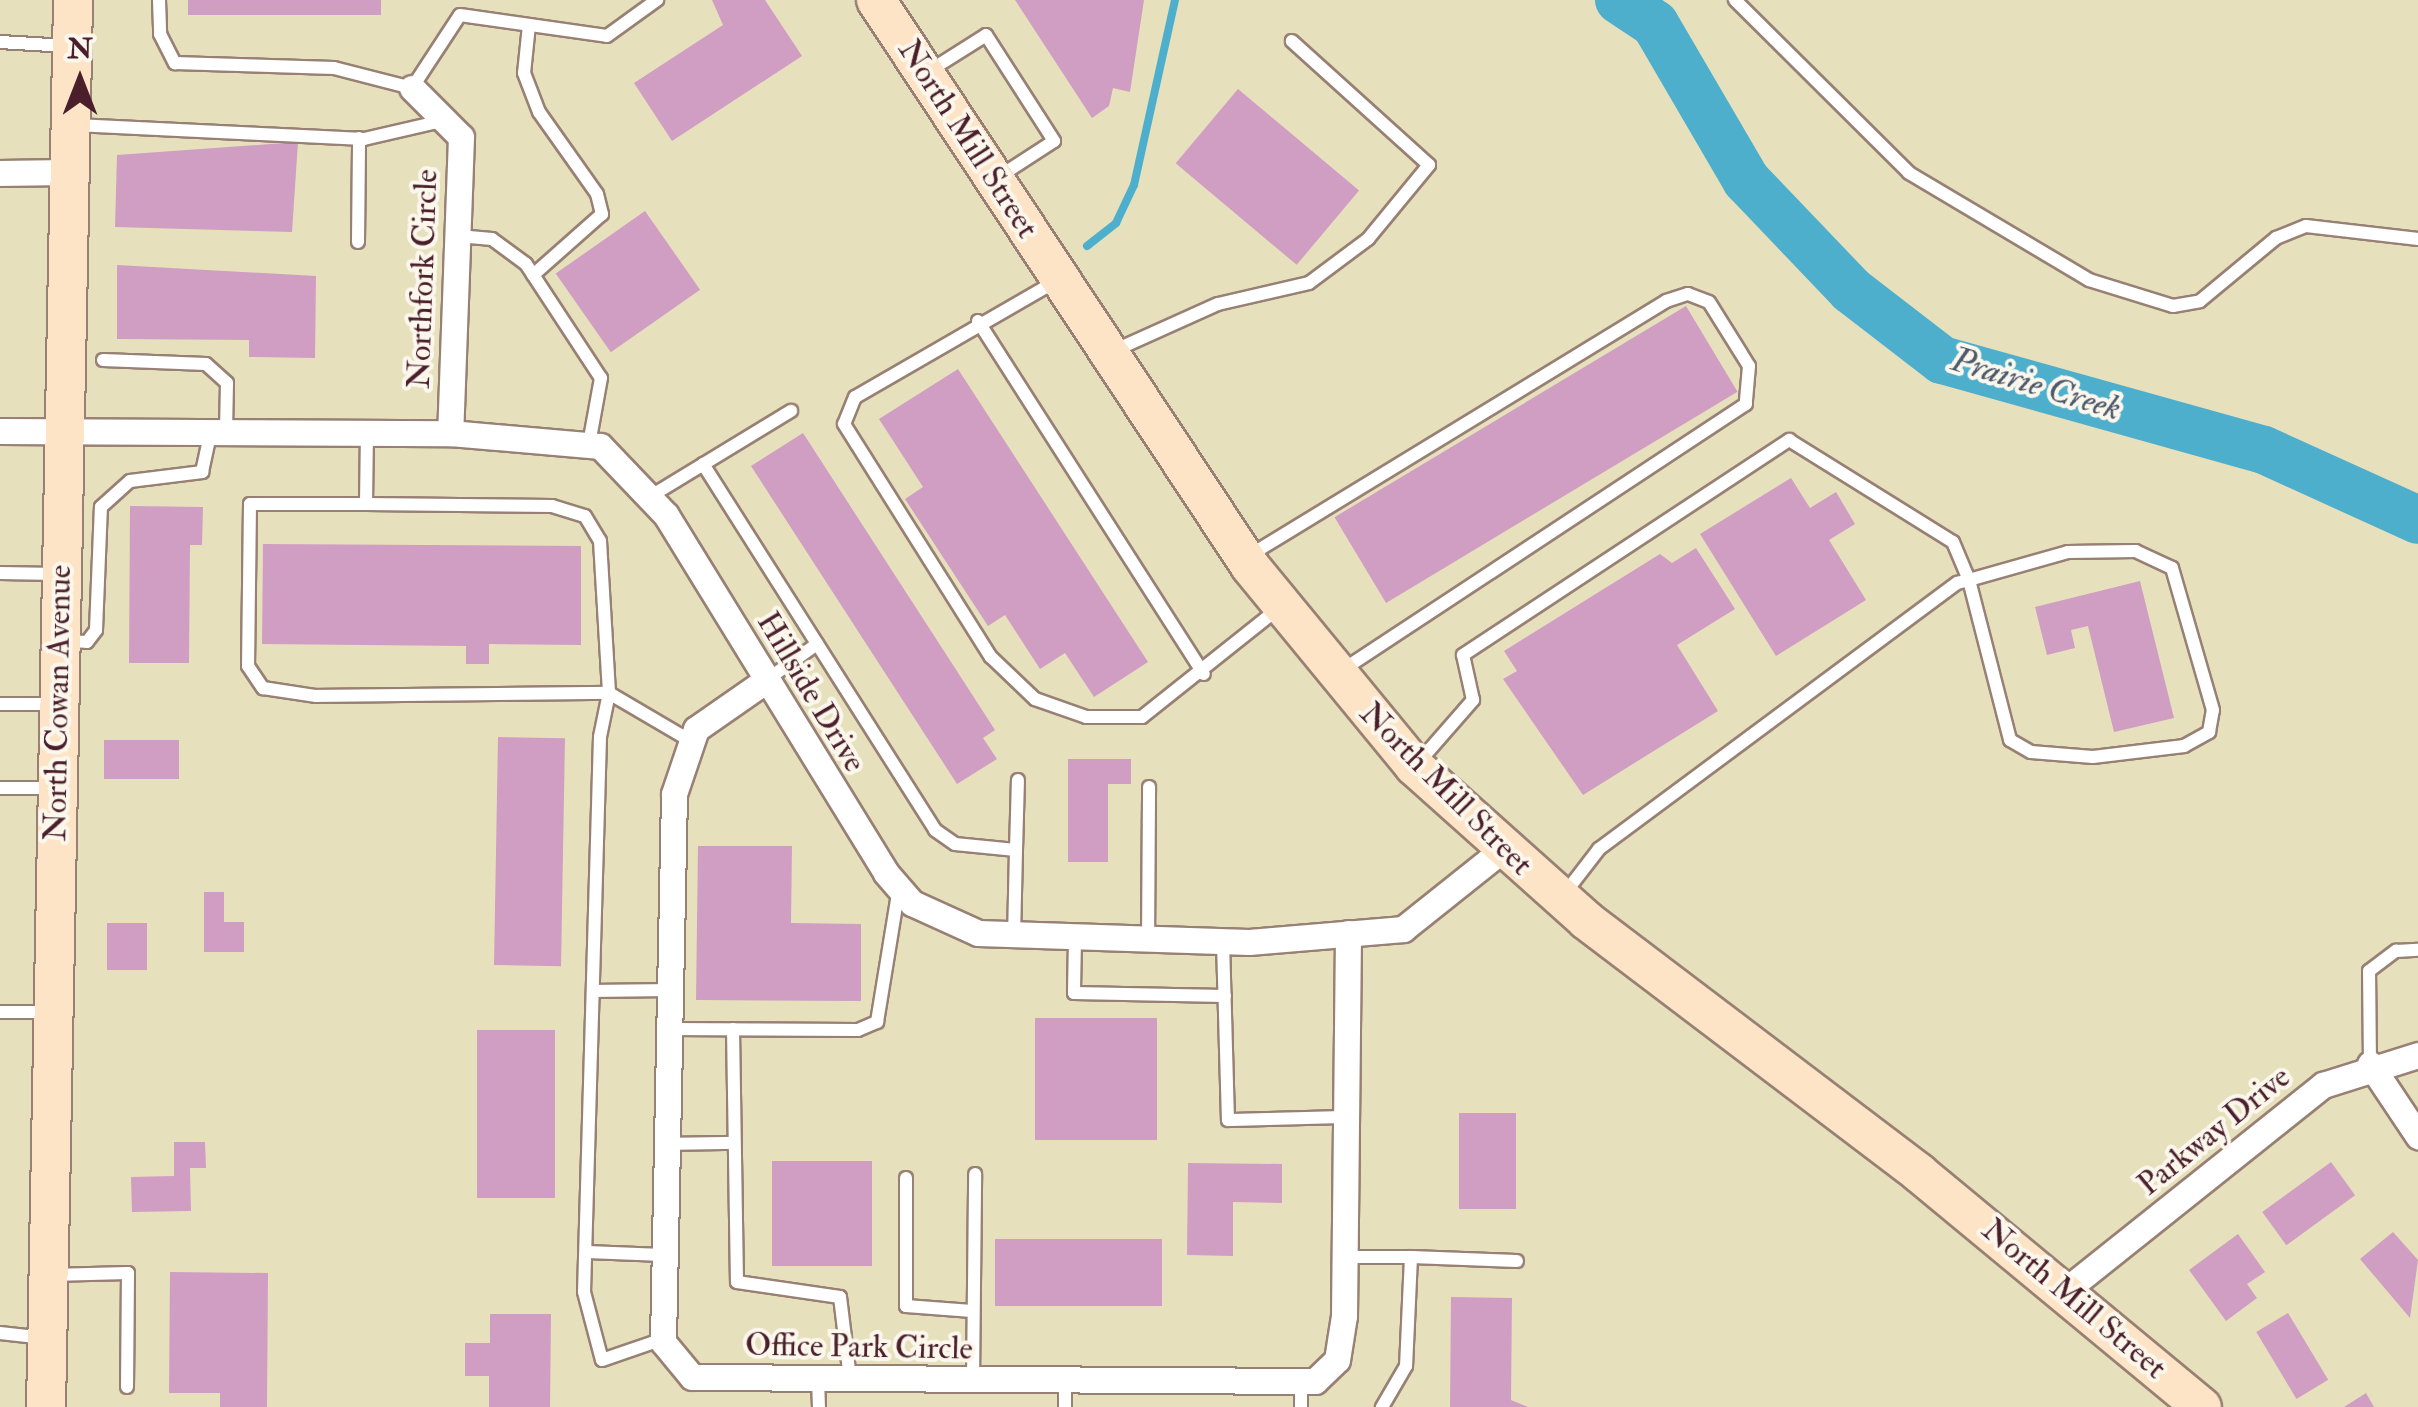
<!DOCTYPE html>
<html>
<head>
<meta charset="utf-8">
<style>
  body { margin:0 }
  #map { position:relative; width:2418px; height:1407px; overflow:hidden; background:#e7e0bd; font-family:"IM FELL Double Pica",serif }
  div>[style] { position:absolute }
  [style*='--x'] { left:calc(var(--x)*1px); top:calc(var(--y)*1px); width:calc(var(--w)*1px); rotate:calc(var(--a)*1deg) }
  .stream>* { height:8px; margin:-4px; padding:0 4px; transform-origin:4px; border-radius:4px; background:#4eafcd }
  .river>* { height:48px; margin:-24px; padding:0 24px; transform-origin:24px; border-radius:24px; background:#4eafcd }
  .building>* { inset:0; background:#cf9ec2; transform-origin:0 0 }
  .roads { filter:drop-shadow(2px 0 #988074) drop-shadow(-2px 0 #988074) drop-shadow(0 2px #988074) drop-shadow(0 -2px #988074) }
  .lane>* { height:12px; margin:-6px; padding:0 6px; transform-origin:6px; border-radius:6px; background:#fff }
  .street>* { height:25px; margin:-12.5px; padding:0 12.5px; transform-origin:12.5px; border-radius:12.5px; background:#fff }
  .secondary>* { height:38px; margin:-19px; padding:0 19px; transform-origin:19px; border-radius:19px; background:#fee4c6 }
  span { translate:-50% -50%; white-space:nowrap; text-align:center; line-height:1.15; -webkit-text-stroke:8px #fbf7ec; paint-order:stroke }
  .street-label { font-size:32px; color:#4a1f2b }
  .water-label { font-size:35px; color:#4c596c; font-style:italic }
  .north { position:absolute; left:30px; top:30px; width:100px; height:100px; -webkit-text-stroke:8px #fbf7ec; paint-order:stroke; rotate:0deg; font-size:28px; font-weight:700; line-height:40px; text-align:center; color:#4a1f2b }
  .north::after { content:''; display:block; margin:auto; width:35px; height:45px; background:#4a1f2b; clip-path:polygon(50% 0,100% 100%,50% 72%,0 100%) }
</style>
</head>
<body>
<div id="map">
  <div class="stream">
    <div style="--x:1087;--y:246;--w:37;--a:-38"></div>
    <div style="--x:1116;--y:223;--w:42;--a:-64.7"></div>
    <div style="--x:1134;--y:185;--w:189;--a:-77.5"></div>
  </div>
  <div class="river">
    <div style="--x:1619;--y:0;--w:43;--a:33.7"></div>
    <div style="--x:1655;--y:24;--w:181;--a:59.7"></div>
    <div style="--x:1746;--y:180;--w:152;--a:46.3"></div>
    <div style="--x:1851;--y:290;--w:115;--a:37.6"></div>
    <div style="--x:1942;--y:360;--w:334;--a:15.6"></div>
    <div style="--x:2264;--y:450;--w:169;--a:24.4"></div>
  </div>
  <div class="building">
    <div style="left:188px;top:0;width:193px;height:15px"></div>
    <div style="clip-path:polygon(712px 0,765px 0,802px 56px,672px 141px,634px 83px,723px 25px)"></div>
    <div style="clip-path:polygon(1015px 0,1144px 0,1130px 92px,1113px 88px,1109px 106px,1092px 118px)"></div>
    <div style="left:1238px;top:89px;width:158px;height:97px;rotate:40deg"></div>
    <div style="clip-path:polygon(298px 142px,292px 232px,115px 227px,117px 155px)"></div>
    <div style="left:645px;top:211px;width:96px;height:109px;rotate:55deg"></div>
    <div style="clip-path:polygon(117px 265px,316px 276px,315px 358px,249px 357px,249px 340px,117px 339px)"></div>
    <div style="left:1686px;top:306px;width:100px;height:410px;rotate:59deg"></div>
    <div style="clip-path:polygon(958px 369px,1148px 662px,1094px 697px,1065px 653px,1040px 669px,1005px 615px,988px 626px,905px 499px,923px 487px,879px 419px)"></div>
    <div style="clip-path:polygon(803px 433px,995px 730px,983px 738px,997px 759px,957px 784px,751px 466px)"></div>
    <div style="clip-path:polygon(1791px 478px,1810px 508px,1836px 492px,1855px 524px,1829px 540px,1866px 600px,1776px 656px,1700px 534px)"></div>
    <div style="clip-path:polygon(130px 506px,203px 507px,202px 545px,190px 545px,189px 663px,129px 663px)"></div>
    <div style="clip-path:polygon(263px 544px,581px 546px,581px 645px,489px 644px,489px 664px,466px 664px,466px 646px,262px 644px)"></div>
    <div style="clip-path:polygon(1696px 548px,1735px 609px,1677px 645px,1718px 711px,1583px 795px,1503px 679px,1517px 671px,1504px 651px,1660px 554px,1672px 563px)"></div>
    <div style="clip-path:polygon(2140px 581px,2174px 718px,2114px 732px,2088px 626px,2071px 630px,2075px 648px,2047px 655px,2035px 607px)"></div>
    <div style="left:498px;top:737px;width:67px;height:228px;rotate:1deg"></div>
    <div style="left:104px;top:740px;width:75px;height:39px"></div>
    <div style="clip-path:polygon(1068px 759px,1131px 759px,1131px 784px,1108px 784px,1108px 862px,1068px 862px)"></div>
    <div style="clip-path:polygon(698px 846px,792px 846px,791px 923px,861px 924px,861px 1001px,696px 1000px)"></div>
    <div style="clip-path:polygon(204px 892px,224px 892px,224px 922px,244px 922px,244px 952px,204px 952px)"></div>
    <div style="left:107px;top:923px;width:40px;height:47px"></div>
    <div style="left:1035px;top:1018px;width:122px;height:122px"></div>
    <div style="left:477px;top:1030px;width:78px;height:168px"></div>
    <div style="left:1459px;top:1113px;width:57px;height:96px"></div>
    <div style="clip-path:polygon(174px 1142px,205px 1142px,206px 1168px,190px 1168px,191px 1211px,132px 1212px,131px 1177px,174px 1176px)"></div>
    <div style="left:772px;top:1161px;width:100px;height:105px"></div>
    <div style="left:2331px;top:1162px;width:41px;height:85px;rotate:54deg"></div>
    <div style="clip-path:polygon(1188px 1163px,1282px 1164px,1282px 1203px,1233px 1202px,1233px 1256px,1187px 1255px)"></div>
    <div style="clip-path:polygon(2393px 1232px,2418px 1260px,2410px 1318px,2360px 1259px)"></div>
    <div style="clip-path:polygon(2238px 1234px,2265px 1272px,2247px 1284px,2257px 1298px,2226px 1321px,2189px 1270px)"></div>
    <div style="left:995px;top:1239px;width:167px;height:67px"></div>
    <div style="clip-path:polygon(170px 1272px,268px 1273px,267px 1407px,220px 1407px,220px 1393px,169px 1393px)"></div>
    <div style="clip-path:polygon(1451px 1297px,1512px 1298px,1511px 1400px,1528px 1407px,1450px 1407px)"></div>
    <div style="left:2288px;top:1313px;width:78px;height:37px;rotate:59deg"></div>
    <div style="clip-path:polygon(490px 1314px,551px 1314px,550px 1407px,489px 1407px,489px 1376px,465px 1376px,465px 1343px,490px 1343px)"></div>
    <div style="clip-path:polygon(2366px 1393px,2374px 1407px,2344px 1407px)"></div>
  </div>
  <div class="roads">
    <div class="lane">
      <div style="--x:159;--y:0;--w:34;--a:88"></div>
      <div style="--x:160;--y:34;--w:33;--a:63"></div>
      <div style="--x:175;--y:63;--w:159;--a:1.8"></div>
      <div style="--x:334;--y:68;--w:81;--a:14.4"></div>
      <div style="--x:412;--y:88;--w:87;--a:-56.7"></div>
      <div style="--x:460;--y:15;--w:148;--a:8.1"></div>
      <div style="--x:607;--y:36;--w:62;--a:-35.8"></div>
      <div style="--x:1735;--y:0;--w:245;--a:44.8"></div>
      <div style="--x:1909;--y:173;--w:209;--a:30.7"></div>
      <div style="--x:2089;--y:280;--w:88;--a:17.2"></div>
      <div style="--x:2173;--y:306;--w:27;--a:-10"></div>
      <div style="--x:2200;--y:301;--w:99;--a:-39.7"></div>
      <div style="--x:2276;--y:238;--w:32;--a:-22"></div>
      <div style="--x:2306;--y:226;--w:113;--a:6.6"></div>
      <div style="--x:529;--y:25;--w:48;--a:95.9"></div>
      <div style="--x:524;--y:73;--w:42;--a:69"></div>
      <div style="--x:539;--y:112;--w:100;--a:54.7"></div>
      <div style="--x:597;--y:194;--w:21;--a:76"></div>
      <div style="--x:602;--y:214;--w:92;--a:138.5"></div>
      <div style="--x:0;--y:42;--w:67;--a:3.4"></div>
      <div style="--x:926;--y:73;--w:71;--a:-32.3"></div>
      <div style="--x:986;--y:35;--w:126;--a:57.3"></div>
      <div style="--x:1054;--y:141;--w:68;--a:147"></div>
      <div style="--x:75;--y:125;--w:289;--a:2.8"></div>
      <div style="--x:364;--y:139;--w:80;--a:-13"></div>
      <div style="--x:458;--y:236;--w:34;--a:5"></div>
      <div style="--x:492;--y:239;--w:42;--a:36.3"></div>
      <div style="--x:526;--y:264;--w:136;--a:56.7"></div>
      <div style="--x:601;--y:378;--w:67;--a:100.3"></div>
      <div style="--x:358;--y:242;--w:104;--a:-89.4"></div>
      <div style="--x:1058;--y:280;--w:234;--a:150"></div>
      <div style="--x:855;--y:397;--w:29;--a:112"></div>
      <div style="--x:844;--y:424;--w:275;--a:57.8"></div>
      <div style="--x:991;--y:657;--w:61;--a:43.7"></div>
      <div style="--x:1035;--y:699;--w:54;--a:19.4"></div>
      <div style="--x:1086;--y:717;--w:56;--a:0"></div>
      <div style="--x:1142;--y:717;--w:175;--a:-38.5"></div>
      <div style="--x:978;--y:321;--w:419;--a:57.4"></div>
      <div style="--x:1111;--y:352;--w:117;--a:-24.2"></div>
      <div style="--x:1218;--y:304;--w:93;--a:-13"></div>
      <div style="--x:1309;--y:283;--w:74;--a:-36.7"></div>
      <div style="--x:1368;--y:239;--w:96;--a:-50.5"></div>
      <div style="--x:1429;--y:165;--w:185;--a:-137.9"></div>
      <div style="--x:103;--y:360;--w:103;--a:2.2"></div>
      <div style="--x:206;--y:364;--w:28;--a:42"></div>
      <div style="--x:227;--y:383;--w:47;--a:91.2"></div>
      <div style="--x:367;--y:432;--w:72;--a:90.8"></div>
      <div style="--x:366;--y:504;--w:186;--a:0.6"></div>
      <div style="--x:552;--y:506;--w:34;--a:17"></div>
      <div style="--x:585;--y:516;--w:29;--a:59"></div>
      <div style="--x:600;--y:541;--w:152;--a:86.6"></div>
      <div style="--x:609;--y:693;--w:93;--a:30.4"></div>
      <div style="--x:703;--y:464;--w:433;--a:57.6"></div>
      <div style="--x:935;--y:830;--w:24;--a:35"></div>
      <div style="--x:955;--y:844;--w:61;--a:5.6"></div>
      <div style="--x:1016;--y:850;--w:87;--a:91.3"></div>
      <div style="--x:651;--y:496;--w:164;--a:-31.3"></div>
      <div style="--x:366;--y:504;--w:116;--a:180"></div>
      <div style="--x:250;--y:504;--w:162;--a:90.7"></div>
      <div style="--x:248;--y:666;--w:27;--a:56"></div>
      <div style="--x:263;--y:688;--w:54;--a:8.6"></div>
      <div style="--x:316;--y:696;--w:293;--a:-0.6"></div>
      <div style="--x:609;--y:693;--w:45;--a:101.6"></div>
      <div style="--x:600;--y:737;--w:555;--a:91.65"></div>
      <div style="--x:584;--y:1292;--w:70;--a:75.2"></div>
      <div style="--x:602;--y:1360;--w:65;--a:-19"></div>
      <div style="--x:1247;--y:557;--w:491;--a:-31.4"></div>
      <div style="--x:1666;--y:301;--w:23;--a:-18"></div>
      <div style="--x:1688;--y:294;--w:22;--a:21"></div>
      <div style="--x:1709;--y:302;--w:75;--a:58"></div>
      <div style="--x:1749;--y:366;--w:38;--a:95"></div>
      <div style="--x:1746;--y:404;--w:487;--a:146.6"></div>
      <div style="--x:0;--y:573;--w:57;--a:1"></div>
      <div style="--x:62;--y:641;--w:25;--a:2"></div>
      <div style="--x:87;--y:642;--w:15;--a:-53"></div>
      <div style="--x:96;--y:630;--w:123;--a:-87.7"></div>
      <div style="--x:101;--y:507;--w:39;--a:-42"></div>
      <div style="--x:130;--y:481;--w:73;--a:-7.1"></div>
      <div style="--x:202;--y:472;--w:43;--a:-77.9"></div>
      <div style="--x:765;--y:681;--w:64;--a:-35.4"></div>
      <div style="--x:0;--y:704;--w:58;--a:0"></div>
      <div style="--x:1418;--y:763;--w:84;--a:-48.9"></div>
      <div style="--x:1473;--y:700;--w:46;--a:-102.5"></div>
      <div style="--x:1463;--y:655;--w:391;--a:-33.4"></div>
      <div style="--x:1789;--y:440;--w:193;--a:31.9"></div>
      <div style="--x:1953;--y:542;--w:41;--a:67.2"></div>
      <div style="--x:1969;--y:580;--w:165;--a:75.6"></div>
      <div style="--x:2010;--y:740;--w:24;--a:30"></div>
      <div style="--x:2031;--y:752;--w:62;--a:4.6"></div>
      <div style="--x:2093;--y:757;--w:92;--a:-6.9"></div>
      <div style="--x:2184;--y:746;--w:29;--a:-29"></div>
      <div style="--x:2209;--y:732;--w:22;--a:-80"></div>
      <div style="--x:2213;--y:710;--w:148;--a:-106.1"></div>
      <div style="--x:2172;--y:568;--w:40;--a:-155"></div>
      <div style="--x:2136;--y:551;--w:68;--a:179.2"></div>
      <div style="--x:2068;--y:552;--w:103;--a:164.2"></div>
      <div style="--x:1969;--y:580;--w:12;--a:166"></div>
      <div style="--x:1957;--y:583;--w:446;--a:143.4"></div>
      <div style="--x:1599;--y:849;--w:56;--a:127.7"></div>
      <div style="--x:0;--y:788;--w:52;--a:0"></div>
      <div style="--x:1016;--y:850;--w:70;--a:-88.4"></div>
      <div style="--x:1075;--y:939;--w:54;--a:91.1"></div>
      <div style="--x:1074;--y:993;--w:151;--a:1.1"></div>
      <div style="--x:1148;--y:940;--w:153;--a:-89.6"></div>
      <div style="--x:1223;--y:942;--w:178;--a:88.4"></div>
      <div style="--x:1228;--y:1120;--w:118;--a:-1.5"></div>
      <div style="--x:595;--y:991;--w:71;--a:-0.8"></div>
      <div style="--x:0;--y:1012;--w:47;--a:0"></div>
      <div style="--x:668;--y:1029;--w:190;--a:0.3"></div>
      <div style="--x:858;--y:1030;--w:21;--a:-23"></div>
      <div style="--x:877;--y:1022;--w:136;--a:-80.7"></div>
      <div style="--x:733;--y:1029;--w:253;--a:89.1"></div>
      <div style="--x:737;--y:1282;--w:104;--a:8.3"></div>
      <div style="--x:840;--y:1297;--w:83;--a:83"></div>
      <div style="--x:2370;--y:1064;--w:93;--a:-90.6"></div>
      <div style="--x:2369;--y:971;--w:34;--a:-37"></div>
      <div style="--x:2396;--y:951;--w:22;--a:-3"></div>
      <div style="--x:667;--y:1144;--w:67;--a:-0.9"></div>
      <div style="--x:906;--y:1178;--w:128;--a:90"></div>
      <div style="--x:906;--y:1306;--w:66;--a:4.3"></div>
      <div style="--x:587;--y:1252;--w:76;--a:2.3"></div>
      <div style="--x:1345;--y:1257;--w:66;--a:0"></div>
      <div style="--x:1411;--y:1257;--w:109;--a:92.6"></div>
      <div style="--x:1406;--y:1366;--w:48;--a:120.3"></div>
      <div style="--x:1411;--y:1257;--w:106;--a:2.2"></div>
      <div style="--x:51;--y:1275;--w:77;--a:-1.5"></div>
      <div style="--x:128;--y:1273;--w:114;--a:90.5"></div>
      <div style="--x:0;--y:1333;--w:45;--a:6.3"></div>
      <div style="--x:818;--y:1379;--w:28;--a:88"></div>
      <div style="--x:973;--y:1380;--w:206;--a:-89.4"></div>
      <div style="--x:1065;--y:1382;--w:25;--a:90"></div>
      <div style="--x:1301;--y:1407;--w:23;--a:-90"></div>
    </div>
    <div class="street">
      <div style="--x:412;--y:88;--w:69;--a:45"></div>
      <div style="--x:461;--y:137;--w:296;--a:92.1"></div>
      <div style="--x:0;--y:173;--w:73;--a:-0.8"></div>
      <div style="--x:0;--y:431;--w:450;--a:0.3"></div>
      <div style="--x:450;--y:433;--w:151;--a:5"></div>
      <div style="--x:600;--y:446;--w:95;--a:46.3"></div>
      <div style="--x:666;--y:515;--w:420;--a:58.4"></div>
      <div style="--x:886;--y:873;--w:40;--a:49"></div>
      <div style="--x:912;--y:903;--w:72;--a:24.4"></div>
      <div style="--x:978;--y:933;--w:271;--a:1.9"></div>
      <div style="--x:1249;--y:942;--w:155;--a:-4.8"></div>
      <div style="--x:1403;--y:929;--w:127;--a:-38.6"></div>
      <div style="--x:765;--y:681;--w:84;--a:145.2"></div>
      <div style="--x:696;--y:729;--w:69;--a:108.7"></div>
      <div style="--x:674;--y:794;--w:548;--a:91.15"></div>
      <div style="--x:663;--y:1342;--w:45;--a:50.4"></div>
      <div style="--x:692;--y:1377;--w:623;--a:0.37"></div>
      <div style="--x:1315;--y:1381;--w:30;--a:-44"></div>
      <div style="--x:1337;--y:1360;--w:45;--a:-81"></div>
      <div style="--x:1344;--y:1316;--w:383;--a:-89.4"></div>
      <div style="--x:2370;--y:1064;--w:87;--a:56.3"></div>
      <div style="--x:2066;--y:1290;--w:329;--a:-38.6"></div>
      <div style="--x:2323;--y:1085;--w:100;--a:-17.5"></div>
    </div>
    <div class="secondary">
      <div style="--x:876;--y:0;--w:678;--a:56.54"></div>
      <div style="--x:1250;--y:566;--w:259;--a:50.6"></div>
      <div style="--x:1414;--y:766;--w:231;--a:41.8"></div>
      <div style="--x:1586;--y:920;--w:418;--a:37.2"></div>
      <div style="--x:1919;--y:1173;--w:367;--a:39.6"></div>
      <div style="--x:46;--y:1407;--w:1407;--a:-88.9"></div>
    </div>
  </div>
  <div class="street-label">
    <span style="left:968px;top:139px;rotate:57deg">North Mill Street</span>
    <span style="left:423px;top:279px;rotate:-88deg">Northfork Circle</span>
    <span style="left:811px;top:692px;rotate:59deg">Hillside Drive</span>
    <span style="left:58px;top:703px;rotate:-89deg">North Cowan Avenue</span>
    <span style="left:1446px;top:789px;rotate:45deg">North Mill Street</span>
    <span style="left:2214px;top:1131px;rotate:-39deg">Parkway Drive</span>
    <span style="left:2074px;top:1299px;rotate:40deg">North Mill Street</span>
    <span style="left:859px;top:1347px;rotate:1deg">Office Park Circle</span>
  </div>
  <div class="water-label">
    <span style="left:2036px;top:384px;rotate:17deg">Prairie Creek</span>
  </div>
  <div class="north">N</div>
</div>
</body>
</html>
